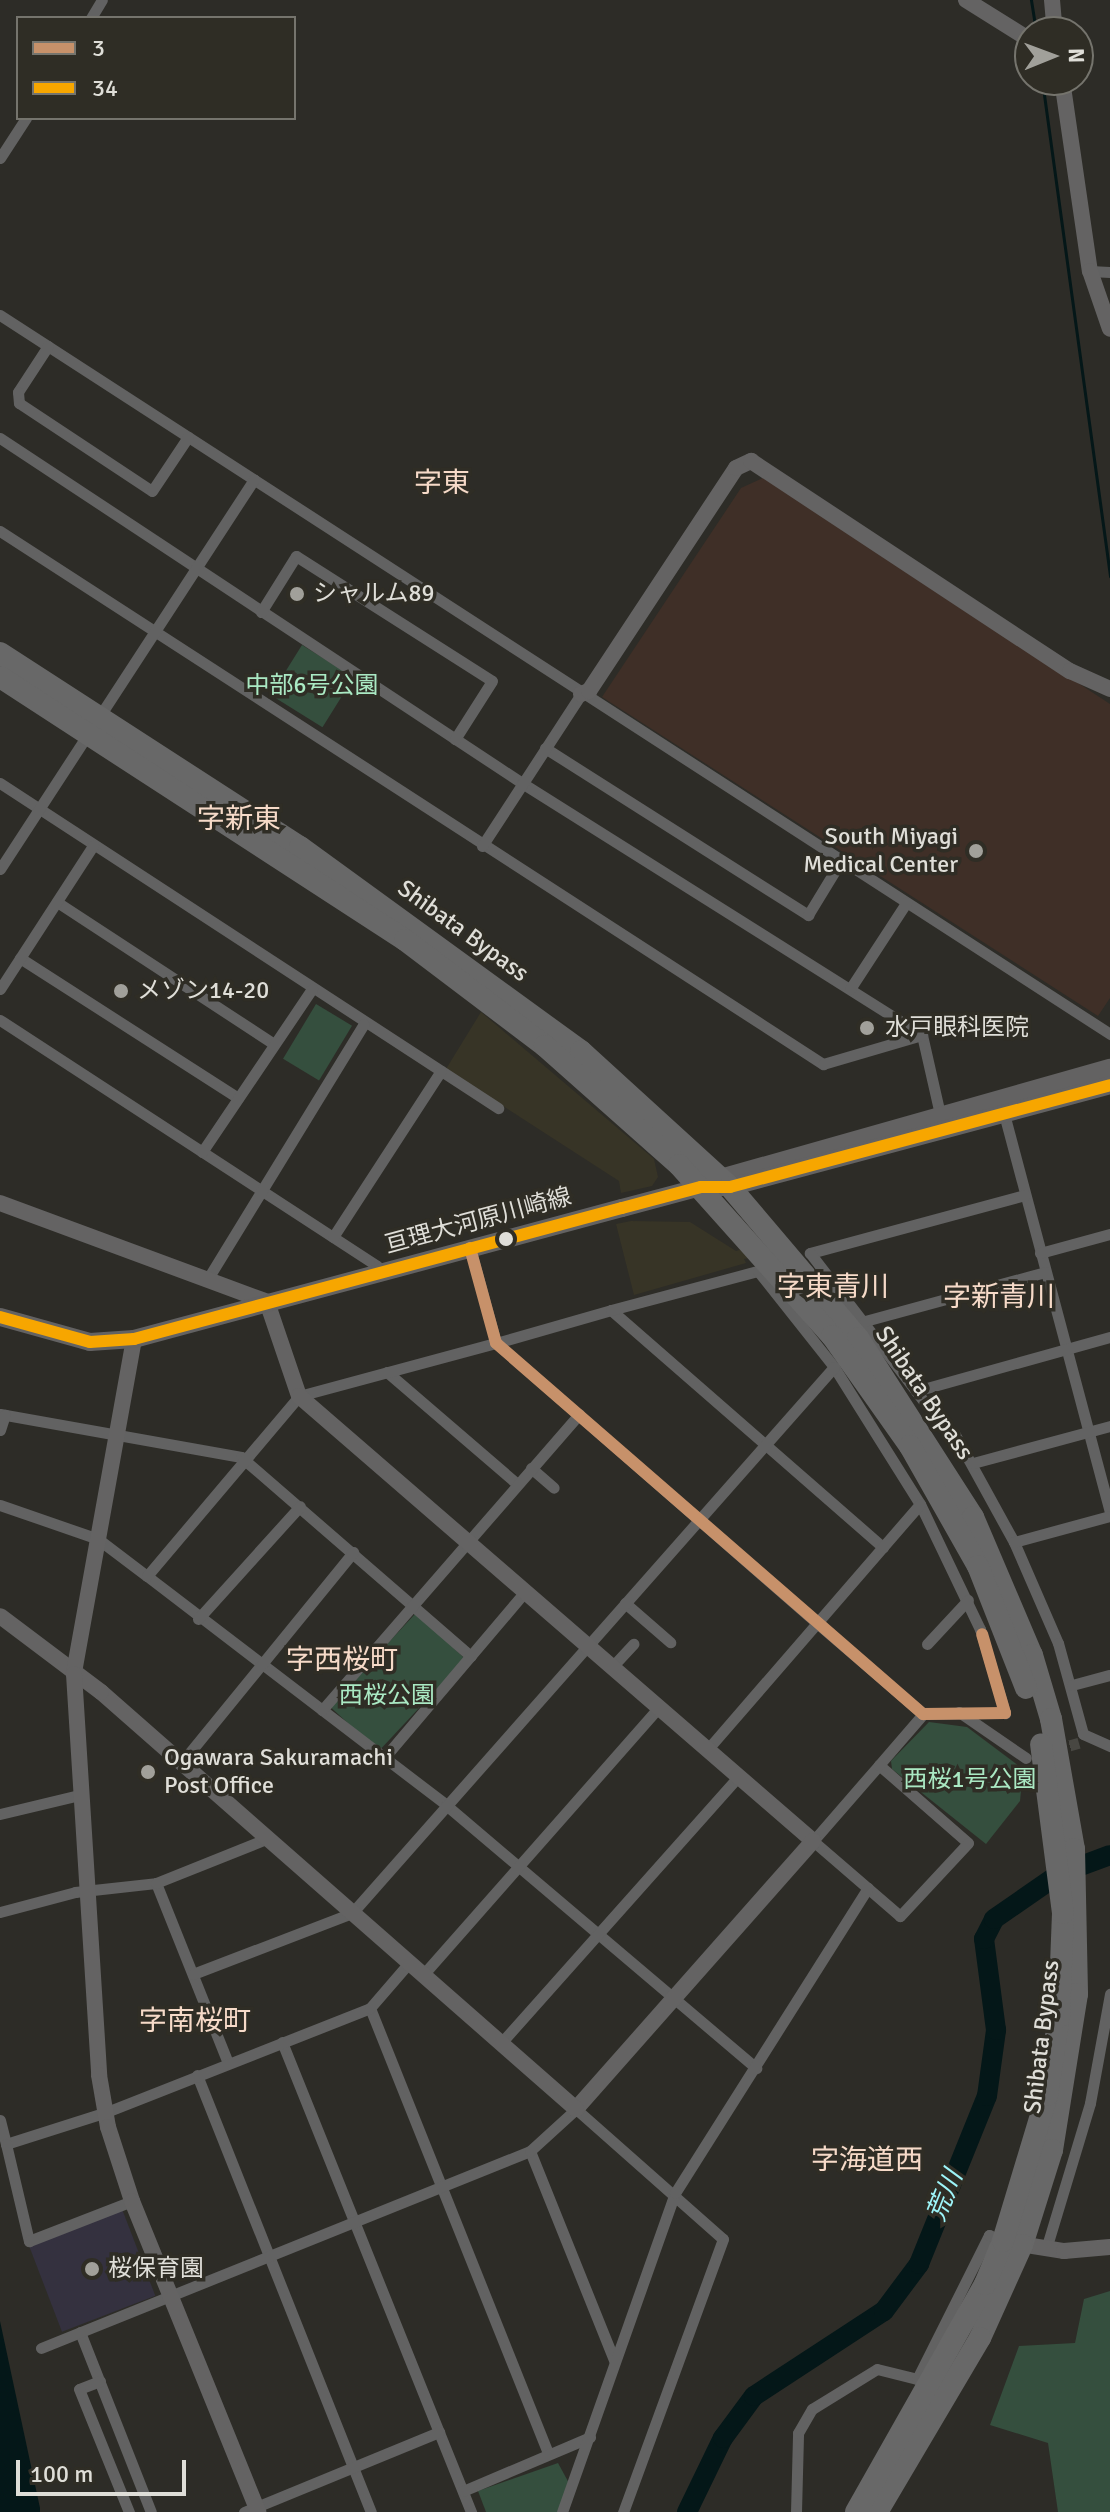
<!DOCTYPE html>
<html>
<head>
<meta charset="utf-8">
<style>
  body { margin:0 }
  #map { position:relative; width:1110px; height:2512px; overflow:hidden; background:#2d2c27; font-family:Signika,"Noto Sans JP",sans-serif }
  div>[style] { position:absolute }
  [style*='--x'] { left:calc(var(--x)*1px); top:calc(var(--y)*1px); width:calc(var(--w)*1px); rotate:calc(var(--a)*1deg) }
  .built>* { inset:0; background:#373426 }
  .education>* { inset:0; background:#34313f; transform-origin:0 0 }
  .medical>* { inset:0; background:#3f2f27 }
  .green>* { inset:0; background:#354f3e; transform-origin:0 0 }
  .water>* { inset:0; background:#041718 }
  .stream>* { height:3px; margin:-1.5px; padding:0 1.5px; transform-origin:1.5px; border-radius:1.5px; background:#041718 }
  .river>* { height:20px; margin:-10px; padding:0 10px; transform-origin:10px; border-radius:10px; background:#041718 }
  .street-tunnel>* { height:11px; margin-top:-5.5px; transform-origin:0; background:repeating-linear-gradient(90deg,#484742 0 11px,transparent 0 16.5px) }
  .street>* { height:11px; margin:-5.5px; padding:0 5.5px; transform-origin:5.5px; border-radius:5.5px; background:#626262 }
  .secondary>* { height:16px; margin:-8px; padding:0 8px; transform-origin:8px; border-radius:8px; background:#646363 }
  .primary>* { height:18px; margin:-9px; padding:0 9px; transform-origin:9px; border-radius:9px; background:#636262 }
  .highway>* { height:22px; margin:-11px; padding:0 11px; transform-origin:11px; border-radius:11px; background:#686868 }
  .bus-1>* { height:12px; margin:-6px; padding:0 6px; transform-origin:6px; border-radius:6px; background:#c7916a }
  .bus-2>* { height:12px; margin:-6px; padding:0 6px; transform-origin:6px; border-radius:6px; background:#f7a600 }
  .dots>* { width:22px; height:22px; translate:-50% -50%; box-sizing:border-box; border:4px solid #2f2d25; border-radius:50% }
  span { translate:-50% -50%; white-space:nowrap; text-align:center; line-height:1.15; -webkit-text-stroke:7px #2f2d25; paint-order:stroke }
  .poi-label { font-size:24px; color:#dfded8 }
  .left { translate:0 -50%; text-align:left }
  .right { translate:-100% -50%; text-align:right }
  .park-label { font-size:24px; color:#aae9c3 }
  .street-label { font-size:24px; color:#dfded8 }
  .water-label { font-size:26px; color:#9ef5f9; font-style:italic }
  .quarter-label { font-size:28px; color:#f6dac8 }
  .legend { position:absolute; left:16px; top:16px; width:280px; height:104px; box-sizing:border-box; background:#2f2d25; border:2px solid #75746d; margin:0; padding:10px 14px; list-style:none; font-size:24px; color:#dfded8 }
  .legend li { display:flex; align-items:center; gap:16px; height:40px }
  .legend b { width:40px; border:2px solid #75746d }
  .north { position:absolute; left:1014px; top:16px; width:80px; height:80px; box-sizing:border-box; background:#2f2d25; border:2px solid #75746d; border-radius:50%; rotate:89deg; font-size:22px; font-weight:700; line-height:32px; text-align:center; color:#dfded8 }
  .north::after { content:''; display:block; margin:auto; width:28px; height:36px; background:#a1a09a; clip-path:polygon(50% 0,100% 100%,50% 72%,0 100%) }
  .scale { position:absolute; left:16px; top:2460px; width:170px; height:36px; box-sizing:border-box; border:4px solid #dfded8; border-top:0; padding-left:10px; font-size:24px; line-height:28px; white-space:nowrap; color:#dfded8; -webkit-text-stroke:6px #2f2d25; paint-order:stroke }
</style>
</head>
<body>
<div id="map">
  <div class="built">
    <div style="clip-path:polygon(481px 1012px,654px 1159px,658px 1177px,652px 1186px,621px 1193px,619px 1181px,446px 1069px)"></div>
    <div style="clip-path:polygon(631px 1221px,690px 1222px,736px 1251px,743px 1249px,749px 1258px,744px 1259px,746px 1263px,634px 1295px,616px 1224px)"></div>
  </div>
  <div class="education">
    <div style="left:122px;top:2209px;width:93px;height:100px;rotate:69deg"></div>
  </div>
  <div class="medical">
    <div style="clip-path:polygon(765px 477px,1110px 704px,1110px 998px,1098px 1016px,602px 697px,741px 488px)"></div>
  </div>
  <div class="green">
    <div style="left:302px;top:645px;width:61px;height:59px;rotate:32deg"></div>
    <div style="left:316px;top:1004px;width:42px;height:64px;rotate:31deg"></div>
    <div style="left:416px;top:1613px;width:67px;height:127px;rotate:43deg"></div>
    <div style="clip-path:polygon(929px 1722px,967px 1727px,1023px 1769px,1020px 1801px,986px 1844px,892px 1769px,891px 1761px)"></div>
    <div style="clip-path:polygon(1110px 2291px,1110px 2512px,1058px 2512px,1048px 2443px,990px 2425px,1019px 2346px,1075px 2343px,1084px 2299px)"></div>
    <div style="clip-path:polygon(558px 2463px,570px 2485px,560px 2512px,486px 2512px,478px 2491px)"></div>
  </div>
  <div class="water">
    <div style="clip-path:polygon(0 2321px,40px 2508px,40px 2512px,0 2512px)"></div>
  </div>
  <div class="stream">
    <div style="--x:1031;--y:0;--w:32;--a:81"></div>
    <div style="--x:1042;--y:80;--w:501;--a:82.19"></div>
  </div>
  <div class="river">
    <div style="--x:687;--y:2512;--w:82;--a:-64.1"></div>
    <div style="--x:723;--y:2438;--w:52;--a:-53.6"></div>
    <div style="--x:754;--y:2396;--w:155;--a:-33.2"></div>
    <div style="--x:884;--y:2311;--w:59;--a:-53.3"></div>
    <div style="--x:919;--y:2264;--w:181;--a:-68"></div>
    <div style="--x:987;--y:2096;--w:67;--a:-82.2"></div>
    <div style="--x:996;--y:2030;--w:92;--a:-97.5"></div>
    <div style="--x:984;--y:1939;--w:22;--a:-63"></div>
    <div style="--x:994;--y:1919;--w:79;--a:-34.7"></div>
    <div style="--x:1059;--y:1874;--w:54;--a:-20.4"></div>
  </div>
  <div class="street-tunnel">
    <div style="--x:1054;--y:1750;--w:26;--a:-16"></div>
  </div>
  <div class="street">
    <div style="--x:91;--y:18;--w:21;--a:-59"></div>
    <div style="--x:0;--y:158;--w:48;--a:-57"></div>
    <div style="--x:1090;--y:271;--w:20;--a:3"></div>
    <div style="--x:0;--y:315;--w:1323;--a:32.93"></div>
    <div style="--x:48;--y:346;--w:55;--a:123.1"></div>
    <div style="--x:18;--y:392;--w:11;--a:85"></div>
    <div style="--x:19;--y:403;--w:159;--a:33.5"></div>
    <div style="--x:152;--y:491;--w:65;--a:-56.3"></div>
    <div style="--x:0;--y:438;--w:626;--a:33.46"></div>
    <div style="--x:522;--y:783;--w:473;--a:32.2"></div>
    <div style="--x:922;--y:1035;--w:81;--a:77.2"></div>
    <div style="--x:0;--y:531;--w:981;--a:32.93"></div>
    <div style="--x:823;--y:1064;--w:103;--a:-16.3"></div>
    <div style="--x:261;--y:612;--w:66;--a:-58"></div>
    <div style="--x:296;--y:556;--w:232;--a:32.5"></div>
    <div style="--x:492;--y:681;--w:69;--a:122.5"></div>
    <div style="--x:545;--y:748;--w:312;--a:32.4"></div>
    <div style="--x:808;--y:915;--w:63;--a:-58.6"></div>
    <div style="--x:0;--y:783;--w:595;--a:33.13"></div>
    <div style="--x:482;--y:846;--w:181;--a:-56.9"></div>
    <div style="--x:0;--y:869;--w:465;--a:-56.9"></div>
    <div style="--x:57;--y:902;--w:259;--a:33.2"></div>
    <div style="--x:20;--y:958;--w:259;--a:32.7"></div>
    <div style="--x:0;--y:989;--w:171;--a:-57"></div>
    <div style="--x:850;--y:989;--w:103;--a:-56.9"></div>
    <div style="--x:0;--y:1020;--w:450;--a:33.1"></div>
    <div style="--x:377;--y:1266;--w:7;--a:74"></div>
    <div style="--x:1003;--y:1110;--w:417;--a:75.1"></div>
    <div style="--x:202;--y:1152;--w:197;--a:-56"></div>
    <div style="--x:1025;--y:1195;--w:223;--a:164.9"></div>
    <div style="--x:810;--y:1253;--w:212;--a:52.5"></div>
    <div style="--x:939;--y:1421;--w:19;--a:39"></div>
    <div style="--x:954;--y:1433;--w:124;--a:61.2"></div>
    <div style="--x:1014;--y:1542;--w:110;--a:66.5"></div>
    <div style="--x:1058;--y:1643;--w:94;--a:74.6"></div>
    <div style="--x:1083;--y:1734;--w:30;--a:24"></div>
    <div style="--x:333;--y:1237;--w:198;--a:-57"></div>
    <div style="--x:1040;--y:1253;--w:73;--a:-15.2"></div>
    <div style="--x:207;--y:1280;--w:300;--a:-58.5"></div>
    <div style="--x:611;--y:1310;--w:361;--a:41.1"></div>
    <div style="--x:865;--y:1321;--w:187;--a:-15.2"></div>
    <div style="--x:387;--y:1372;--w:172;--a:40.7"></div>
    <div style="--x:916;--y:1391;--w:201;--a:-15.6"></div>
    <div style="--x:0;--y:1414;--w:245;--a:10.1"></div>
    <div style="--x:241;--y:1457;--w:304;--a:40.9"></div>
    <div style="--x:0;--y:1430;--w:16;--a:-72"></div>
    <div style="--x:973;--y:1463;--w:142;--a:-15.1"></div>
    <div style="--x:531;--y:1468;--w:30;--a:41"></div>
    <div style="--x:0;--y:1505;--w:104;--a:19.1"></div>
    <div style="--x:98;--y:1539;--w:61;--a:37.1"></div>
    <div style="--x:147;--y:1576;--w:377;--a:37.4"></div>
    <div style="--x:446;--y:1805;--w:407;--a:40.3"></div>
    <div style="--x:1014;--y:1542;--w:99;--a:-15.2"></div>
    <div style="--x:147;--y:1576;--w:236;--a:-49.8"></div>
    <div style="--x:299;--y:1396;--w:204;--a:-15.1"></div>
    <div style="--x:496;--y:1343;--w:120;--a:-16"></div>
    <div style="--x:611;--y:1310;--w:152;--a:-14.9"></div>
    <div style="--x:758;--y:1271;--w:122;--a:51.6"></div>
    <div style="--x:834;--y:1367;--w:162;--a:57.9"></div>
    <div style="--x:920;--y:1504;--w:139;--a:64.4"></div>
    <div style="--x:980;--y:1629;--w:88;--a:73.4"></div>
    <div style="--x:1005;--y:1713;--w:82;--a:179.3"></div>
    <div style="--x:923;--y:1714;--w:140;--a:-139.4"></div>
    <div style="--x:817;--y:1623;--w:426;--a:-138.9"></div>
    <div style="--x:496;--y:1343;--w:98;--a:-105.3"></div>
    <div style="--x:625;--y:1603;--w:60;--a:40.9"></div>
    <div style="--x:198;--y:1619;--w:152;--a:-47.9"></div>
    <div style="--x:927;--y:1644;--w:60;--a:-47"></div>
    <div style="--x:611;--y:1668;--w:33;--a:-47"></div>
    <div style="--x:1072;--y:1685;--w:39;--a:-15"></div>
    <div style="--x:322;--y:1710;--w:392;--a:-49"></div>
    <div style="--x:959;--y:1712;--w:81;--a:34.5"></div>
    <div style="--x:707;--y:1750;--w:325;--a:-49.1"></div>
    <div style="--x:384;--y:1758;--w:216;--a:-49.7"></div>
    <div style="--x:182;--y:1762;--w:271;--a:-50.8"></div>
    <div style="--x:879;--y:1765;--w:118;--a:41.2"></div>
    <div style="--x:968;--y:1843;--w:100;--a:133"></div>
    <div style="--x:900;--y:1916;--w:115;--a:-139.2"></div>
    <div style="--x:813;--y:1841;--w:101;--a:-49"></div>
    <div style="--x:879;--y:1765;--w:67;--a:-49.2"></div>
    <div style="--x:0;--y:1814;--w:81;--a:-13.5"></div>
    <div style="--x:156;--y:1883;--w:194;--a:68.2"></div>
    <div style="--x:0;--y:1912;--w:78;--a:-14.9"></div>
    <div style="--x:75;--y:1892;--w:81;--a:-6.3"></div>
    <div style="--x:156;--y:1883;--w:118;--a:-21.8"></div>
    <div style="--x:193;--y:1974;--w:170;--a:-21"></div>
    <div style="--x:352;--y:1913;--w:728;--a:-48.56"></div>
    <div style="--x:422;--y:1976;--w:357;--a:-48.6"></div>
    <div style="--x:370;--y:2008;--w:479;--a:68.2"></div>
    <div style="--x:282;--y:2042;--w:507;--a:68.09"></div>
    <div style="--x:501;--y:2043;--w:356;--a:-48.3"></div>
    <div style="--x:197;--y:2075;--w:470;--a:68.3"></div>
    <div style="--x:0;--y:2120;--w:25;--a:76"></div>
    <div style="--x:6;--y:2144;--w:103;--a:-17.6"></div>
    <div style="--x:104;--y:2113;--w:286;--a:-21.5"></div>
    <div style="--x:370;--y:2008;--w:58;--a:-49.2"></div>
    <div style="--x:6;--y:2144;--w:100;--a:76.7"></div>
    <div style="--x:29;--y:2241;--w:110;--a:-21.2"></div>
    <div style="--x:530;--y:2151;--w:227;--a:68.1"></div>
    <div style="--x:1046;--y:2249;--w:152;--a:-73.2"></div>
    <div style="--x:1090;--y:2103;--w:111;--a:-79.6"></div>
    <div style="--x:80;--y:2332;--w:193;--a:68.5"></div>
    <div style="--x:41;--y:2348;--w:527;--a:-21.94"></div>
    <div style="--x:530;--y:2151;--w:62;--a:-42.4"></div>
    <div style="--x:576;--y:2109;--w:196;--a:41.5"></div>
    <div style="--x:723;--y:2239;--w:291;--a:110.1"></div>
    <div style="--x:100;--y:2381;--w:22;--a:159"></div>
    <div style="--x:79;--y:2389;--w:133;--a:67.9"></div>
    <div style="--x:463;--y:2491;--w:138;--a:-23"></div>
    <div style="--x:244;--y:2512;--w:211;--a:-22.3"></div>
    <div style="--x:562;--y:2512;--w:338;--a:-70.5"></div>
    <div style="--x:675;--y:2193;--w:361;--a:-57.7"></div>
    <div style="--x:796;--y:2512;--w:79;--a:-88.5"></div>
    <div style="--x:798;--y:2433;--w:28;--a:-60"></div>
    <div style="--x:812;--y:2409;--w:76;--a:-31.6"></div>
    <div style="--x:877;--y:2369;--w:41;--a:14"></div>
    <div style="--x:917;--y:2379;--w:161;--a:-63.4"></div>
    <div style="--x:989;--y:2235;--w:15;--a:23"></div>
  </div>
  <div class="secondary">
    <div style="--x:966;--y:0;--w:75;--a:32"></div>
    <div style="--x:1052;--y:0;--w:32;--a:85"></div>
    <div style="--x:1062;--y:80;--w:193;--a:81.7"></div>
    <div style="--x:1090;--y:271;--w:61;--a:71"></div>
    <div style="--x:581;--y:694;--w:9;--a:-21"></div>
    <div style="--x:589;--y:691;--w:267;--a:-56.6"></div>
    <div style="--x:736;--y:468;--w:17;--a:-25"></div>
    <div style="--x:751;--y:461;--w:382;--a:33.4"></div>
    <div style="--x:1070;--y:671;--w:44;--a:24.2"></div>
    <div style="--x:0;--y:1203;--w:285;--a:20.3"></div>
    <div style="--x:267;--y:1302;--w:99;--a:71.2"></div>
    <div style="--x:299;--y:1396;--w:680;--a:40.88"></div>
    <div style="--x:813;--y:1841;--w:358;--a:131.5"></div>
    <div style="--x:576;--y:2109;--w:632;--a:-138.72"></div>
    <div style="--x:101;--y:1692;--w:126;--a:-143"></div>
    <div style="--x:134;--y:1339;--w:340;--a:100.2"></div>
    <div style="--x:74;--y:1674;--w:402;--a:86.4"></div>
    <div style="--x:99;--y:2075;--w:53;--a:80.2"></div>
    <div style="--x:108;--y:2127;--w:78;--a:72"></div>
    <div style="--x:132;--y:2201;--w:336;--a:67.9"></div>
    <div style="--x:1013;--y:2243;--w:52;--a:8.9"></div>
    <div style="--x:1064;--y:2251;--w:46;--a:-5"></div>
  </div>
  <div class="primary">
    <div style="--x:710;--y:1181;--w:416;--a:-15.8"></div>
    <div style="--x:0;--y:1317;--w:93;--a:15.5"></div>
    <div style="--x:90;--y:1342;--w:44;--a:-3.9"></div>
    <div style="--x:134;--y:1339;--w:505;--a:-15.03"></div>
    <div style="--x:622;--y:1208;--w:82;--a:-14.9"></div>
    <div style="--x:701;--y:1187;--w:29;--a:0"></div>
    <div style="--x:730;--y:1187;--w:393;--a:-15"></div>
  </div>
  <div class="highway">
    <div style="--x:0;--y:653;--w:357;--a:32.9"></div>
    <div style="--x:300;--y:847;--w:347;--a:36"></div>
    <div style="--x:581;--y:1051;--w:202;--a:42.4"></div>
    <div style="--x:730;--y:1187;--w:198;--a:49.7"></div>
    <div style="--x:858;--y:1338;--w:213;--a:57.3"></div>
    <div style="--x:973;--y:1517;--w:150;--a:66.9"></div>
    <div style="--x:1032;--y:1655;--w:67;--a:73.5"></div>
    <div style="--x:1051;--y:1719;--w:132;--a:80"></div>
    <div style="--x:1074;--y:1849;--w:145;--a:88.8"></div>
    <div style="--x:1077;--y:1994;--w:158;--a:99.1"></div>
    <div style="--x:1052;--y:2150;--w:100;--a:107.5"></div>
    <div style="--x:1022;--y:2245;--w:102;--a:114.3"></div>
    <div style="--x:980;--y:2338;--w:202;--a:120.6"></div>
    <div style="--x:0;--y:677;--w:483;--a:33"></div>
    <div style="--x:405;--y:940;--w:176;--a:37.1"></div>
    <div style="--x:545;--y:1046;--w:179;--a:41.6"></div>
    <div style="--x:679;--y:1165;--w:229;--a:48.2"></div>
    <div style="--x:832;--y:1336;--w:135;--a:54.7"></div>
    <div style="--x:910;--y:1446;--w:138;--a:60.5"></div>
    <div style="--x:978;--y:1566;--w:131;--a:68.5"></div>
    <div style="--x:856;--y:2512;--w:262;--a:-60.5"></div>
    <div style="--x:985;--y:2284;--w:47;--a:-67.3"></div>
    <div style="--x:1003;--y:2241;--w:152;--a:-73.2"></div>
    <div style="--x:1047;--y:2095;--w:79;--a:-81.3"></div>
    <div style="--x:1059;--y:2017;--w:104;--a:-87.8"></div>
    <div style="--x:1063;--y:1913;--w:170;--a:-97.4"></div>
  </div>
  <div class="bus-1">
    <div style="--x:470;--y:1248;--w:98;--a:74.7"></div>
    <div style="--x:496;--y:1343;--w:566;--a:40.99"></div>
    <div style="--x:923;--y:1714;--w:82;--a:-0.7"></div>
    <div style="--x:1005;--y:1713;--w:82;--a:-106.2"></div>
  </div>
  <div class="bus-2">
    <div style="--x:0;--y:1317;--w:93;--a:15.5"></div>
    <div style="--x:90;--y:1342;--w:44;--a:-3.9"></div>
    <div style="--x:134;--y:1339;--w:505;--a:-15.03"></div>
    <div style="--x:622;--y:1208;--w:82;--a:-14.9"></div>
    <div style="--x:701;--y:1187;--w:29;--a:0"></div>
    <div style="--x:730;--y:1187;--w:393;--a:-15"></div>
  </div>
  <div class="dots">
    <div style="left:297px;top:594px;background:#a1a09a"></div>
    <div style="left:976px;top:851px;background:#a1a09a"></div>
    <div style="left:121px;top:991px;background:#a1a09a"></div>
    <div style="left:867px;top:1028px;background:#a1a09a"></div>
    <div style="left:506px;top:1239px;background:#dfded8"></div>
    <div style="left:148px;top:1772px;background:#a1a09a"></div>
    <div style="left:92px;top:2269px;background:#a1a09a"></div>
  </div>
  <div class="poi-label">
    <span class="left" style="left:313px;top:594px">シャルム89</span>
    <span class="right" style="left:958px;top:851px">South Miyagi<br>Medical Center</span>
    <span class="left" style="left:137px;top:991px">メゾン14-20</span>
    <span class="left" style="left:885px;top:1028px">水戸眼科医院</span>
    <span class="left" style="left:164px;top:1772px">Ogawara Sakuramachi<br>Post Office</span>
    <span class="left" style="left:108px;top:2269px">桜保育園</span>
  </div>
  <div class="park-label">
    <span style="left:312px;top:686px">中部6号公園</span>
    <span style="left:387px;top:1696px">西桜公園</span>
    <span style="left:970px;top:1780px">西桜1号公園</span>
  </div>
  <div class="street-label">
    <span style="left:463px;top:931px;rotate:36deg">Shibata Bypass</span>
    <span style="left:478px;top:1221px;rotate:-15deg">亘理大河原川崎線</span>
    <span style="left:924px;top:1393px;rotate:56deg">Shibata Bypass</span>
    <span style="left:1042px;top:2037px;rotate:-83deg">Shibata Bypass</span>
  </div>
  <div class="water-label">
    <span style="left:946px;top:2196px;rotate:-68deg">荒川</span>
  </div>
  <div class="quarter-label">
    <span style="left:442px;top:483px">字東</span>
    <span style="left:239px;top:819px">字新東</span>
    <span style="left:833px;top:1287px">字東青川</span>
    <span style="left:999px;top:1297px">字新青川</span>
    <span style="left:342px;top:1660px">字西桜町</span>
    <span style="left:195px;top:2021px">字南桜町</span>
    <span style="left:867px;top:2160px">字海道西</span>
  </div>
  <ul class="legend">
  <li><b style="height:10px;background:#c7916a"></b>3</li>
  <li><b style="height:10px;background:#f7a600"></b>34</li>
  </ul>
  <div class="north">N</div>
  <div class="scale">100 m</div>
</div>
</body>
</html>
